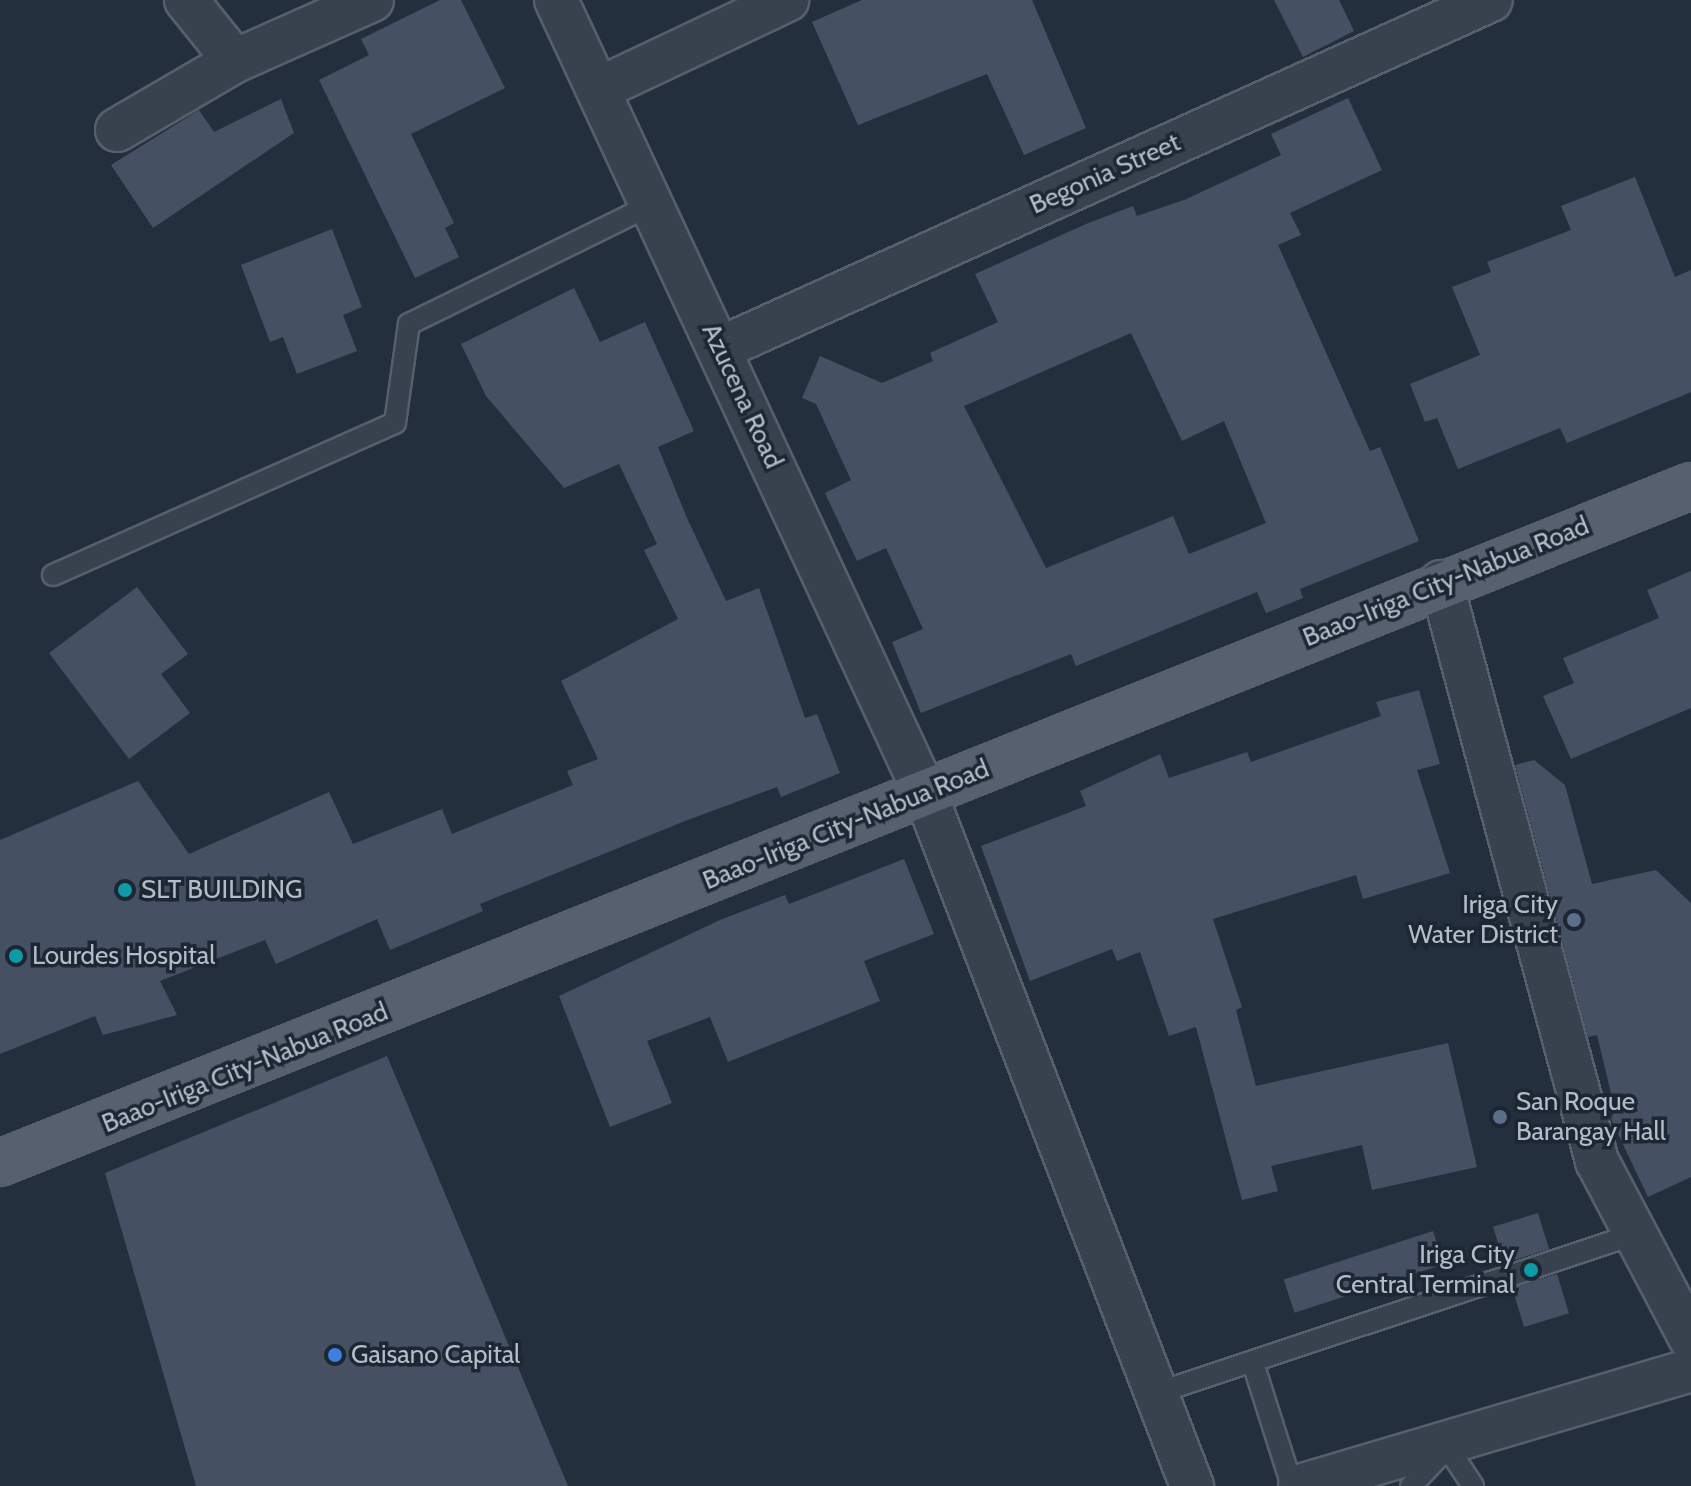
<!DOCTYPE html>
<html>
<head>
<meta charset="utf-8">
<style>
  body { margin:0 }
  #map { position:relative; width:1691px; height:1486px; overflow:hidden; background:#242f3e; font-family:Cabin,sans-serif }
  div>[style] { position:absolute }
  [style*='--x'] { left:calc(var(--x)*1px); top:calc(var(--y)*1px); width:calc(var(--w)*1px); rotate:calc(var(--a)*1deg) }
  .building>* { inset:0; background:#455162; transform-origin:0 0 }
  .roads { filter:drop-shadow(2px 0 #565f6c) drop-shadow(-2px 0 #565f6c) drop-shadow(0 2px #565f6c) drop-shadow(0 -2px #565f6c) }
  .lane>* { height:20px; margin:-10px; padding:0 10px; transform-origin:10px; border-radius:10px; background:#38414e }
  .street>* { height:42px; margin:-21px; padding:0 21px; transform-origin:21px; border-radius:21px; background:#38414e }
  .primary>* { height:44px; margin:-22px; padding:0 22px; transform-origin:22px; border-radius:22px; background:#56606e }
  .dots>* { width:22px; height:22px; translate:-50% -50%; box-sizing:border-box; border:4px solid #1d2633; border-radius:50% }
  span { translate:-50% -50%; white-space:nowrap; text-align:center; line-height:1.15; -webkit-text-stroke:7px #1d2633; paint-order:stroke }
  .street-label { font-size:26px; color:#b4bcc9 }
  .poi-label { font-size:26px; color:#b4bcc9 }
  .left { translate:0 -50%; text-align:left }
  .right { translate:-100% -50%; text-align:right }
</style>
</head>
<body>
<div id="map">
  <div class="building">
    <div style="clip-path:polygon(440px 0,461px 0,505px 88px,411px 134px,454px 223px,445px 228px,459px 257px,415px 278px,319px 80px,369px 55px,361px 39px)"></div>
    <div style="clip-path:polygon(862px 0,1032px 0,1086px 128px,1024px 155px,987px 74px,858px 125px,812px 22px)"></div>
    <div style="clip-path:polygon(1274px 0,1339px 0,1354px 31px,1303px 57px)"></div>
    <div style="clip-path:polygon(evenodd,1348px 98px,1382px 170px,1290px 213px,1301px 235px,1278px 245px,1370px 451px,1380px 447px,1419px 541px,1300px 589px,1303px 598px,1266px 613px,1257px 592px,1076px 666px,1071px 654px,921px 713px,892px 642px,923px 629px,886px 548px,857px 561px,825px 493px,851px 480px,816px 404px,802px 398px,820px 356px,882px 383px,933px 361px,930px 353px,998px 322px,975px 274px,1086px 224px,1133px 206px,1137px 216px,1184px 200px,1281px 155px,1271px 134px,1348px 98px,1131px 333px,1182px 441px,1224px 421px,1266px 523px,1189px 554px,1173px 516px,1046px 568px,964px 406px,1131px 333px)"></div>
    <div style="clip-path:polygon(281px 99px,294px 133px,153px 228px,111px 165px,199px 110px,214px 132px)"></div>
    <div style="clip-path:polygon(1635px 177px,1675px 277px,1691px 270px,1691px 392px,1567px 443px,1560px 428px,1458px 469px,1437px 418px,1425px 422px,1410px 384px,1480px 355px,1452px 287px,1491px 272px,1487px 262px,1571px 230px,1561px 206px)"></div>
    <div style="clip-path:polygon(332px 229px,362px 307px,343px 315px,357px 351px,297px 374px,283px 337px,270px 342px,241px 265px)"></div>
    <div style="clip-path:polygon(574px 288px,600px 342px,645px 322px,694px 431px,658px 447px,687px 518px,726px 601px,759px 588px,805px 718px,817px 714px,840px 773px,781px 797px,777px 787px,685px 821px,480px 904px,483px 911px,390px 950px,377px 919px,276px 964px,265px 940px,160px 981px,177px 1015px,103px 1035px,95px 1016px,0 1054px,0 840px,138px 781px,189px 854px,329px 792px,353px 844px,442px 809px,452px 834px,573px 785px,567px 771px,598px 759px,561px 681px,678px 619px,644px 550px,657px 544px,619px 464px,564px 488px,486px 396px,461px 344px)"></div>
    <div style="clip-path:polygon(1691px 571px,1691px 708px,1571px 759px,1543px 696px,1574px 683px,1563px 658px,1659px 618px,1647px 590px)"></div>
    <div style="clip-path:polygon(137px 587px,188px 654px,161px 674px,190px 713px,129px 759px,49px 653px)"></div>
    <div style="clip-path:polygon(1419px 690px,1440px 764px,1417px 770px,1450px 873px,1363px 899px,1356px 875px,1213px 919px,1242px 1007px,1236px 1010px,1256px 1086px,1448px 1043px,1477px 1167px,1372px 1190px,1362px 1145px,1271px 1166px,1278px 1191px,1242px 1200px,1196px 1027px,1169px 1036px,1140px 952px,1117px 961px,1112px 949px,1030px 981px,981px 846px,1086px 806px,1080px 791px,1160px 754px,1169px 778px,1247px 752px,1251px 762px,1381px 716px,1376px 702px)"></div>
    <div style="clip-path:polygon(1534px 760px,1565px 785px,1592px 884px,1656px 870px,1691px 903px,1691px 1177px,1648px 1197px,1611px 1119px,1615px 1110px,1597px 1035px,1588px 1037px,1515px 765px)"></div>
    <div style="clip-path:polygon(904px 859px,934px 934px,864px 961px,880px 1001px,728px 1062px,710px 1017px,647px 1041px,672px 1103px,610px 1127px,559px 996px,720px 920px,785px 895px,789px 904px)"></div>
    <div style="clip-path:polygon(387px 1056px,568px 1486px,196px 1486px,105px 1173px)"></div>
    <div style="left:1538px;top:1213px;width:38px;height:47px;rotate:73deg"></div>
    <div style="left:1433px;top:1231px;width:35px;height:157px;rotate:72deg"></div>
    <div style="left:1557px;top:1274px;width:41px;height:47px;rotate:73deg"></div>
  </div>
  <div class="roads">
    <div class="lane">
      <div style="--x:53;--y:575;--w:374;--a:-24"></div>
      <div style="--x:395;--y:423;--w:100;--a:-82"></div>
      <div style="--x:409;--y:324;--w:274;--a:-26.2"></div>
      <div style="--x:1253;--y:1363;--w:129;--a:72.4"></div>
      <div style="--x:1157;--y:1393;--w:504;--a:-18.4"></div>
      <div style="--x:1444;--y:1442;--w:53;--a:56.6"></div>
      <div style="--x:1411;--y:1486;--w:48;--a:-46.7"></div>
    </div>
    <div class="street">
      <div style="--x:186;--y:0;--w:78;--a:51.2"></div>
      <div style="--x:556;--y:0;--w:875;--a:65.05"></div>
      <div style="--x:925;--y:793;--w:743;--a:68.93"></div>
      <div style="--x:603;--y:87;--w:204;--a:-25.3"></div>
      <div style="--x:117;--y:130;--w:137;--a:-30.3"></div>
      <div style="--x:235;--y:61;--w:150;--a:-24"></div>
      <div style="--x:719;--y:349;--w:847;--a:-24.33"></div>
      <div style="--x:1441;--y:582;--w:600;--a:74.92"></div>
      <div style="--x:1597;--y:1161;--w:201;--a:62.2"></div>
      <div style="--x:1300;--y:1486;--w:408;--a:-16.5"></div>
    </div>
    <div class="primary">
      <div style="--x:0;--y:1163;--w:1821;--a:-21.82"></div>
    </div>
  </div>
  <div class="dots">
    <div style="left:125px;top:890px;background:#0f9aa8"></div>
    <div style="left:1574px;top:920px;background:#5c6f8a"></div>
    <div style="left:16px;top:956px;background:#0f9aa8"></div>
    <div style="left:1500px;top:1117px;background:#5c6f8a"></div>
    <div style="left:1531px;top:1270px;background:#0f9aa8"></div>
    <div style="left:335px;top:1355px;background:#3f7fe0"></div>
  </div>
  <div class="street-label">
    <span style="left:1105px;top:174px;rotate:-24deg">Begonia Street</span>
    <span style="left:742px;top:396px;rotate:65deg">Azucena Road</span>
    <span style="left:1446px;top:582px;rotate:-22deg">Baao-Iriga City-Nabua Road</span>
    <span style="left:846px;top:825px;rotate:-22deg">Baao-Iriga City-Nabua Road</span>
    <span style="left:245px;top:1068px;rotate:-22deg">Baao-Iriga City-Nabua Road</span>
  </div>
  <div class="poi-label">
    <span class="left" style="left:141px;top:890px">SLT BUILDING</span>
    <span class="right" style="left:1558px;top:920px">Iriga City<br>Water District</span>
    <span class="left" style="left:32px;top:956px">Lourdes Hospital</span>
    <span class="left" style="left:1516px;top:1117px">San Roque<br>Barangay Hall</span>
    <span class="right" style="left:1515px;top:1270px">Iriga City<br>Central Terminal</span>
    <span class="left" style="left:351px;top:1355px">Gaisano Capital</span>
  </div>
</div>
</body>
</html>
